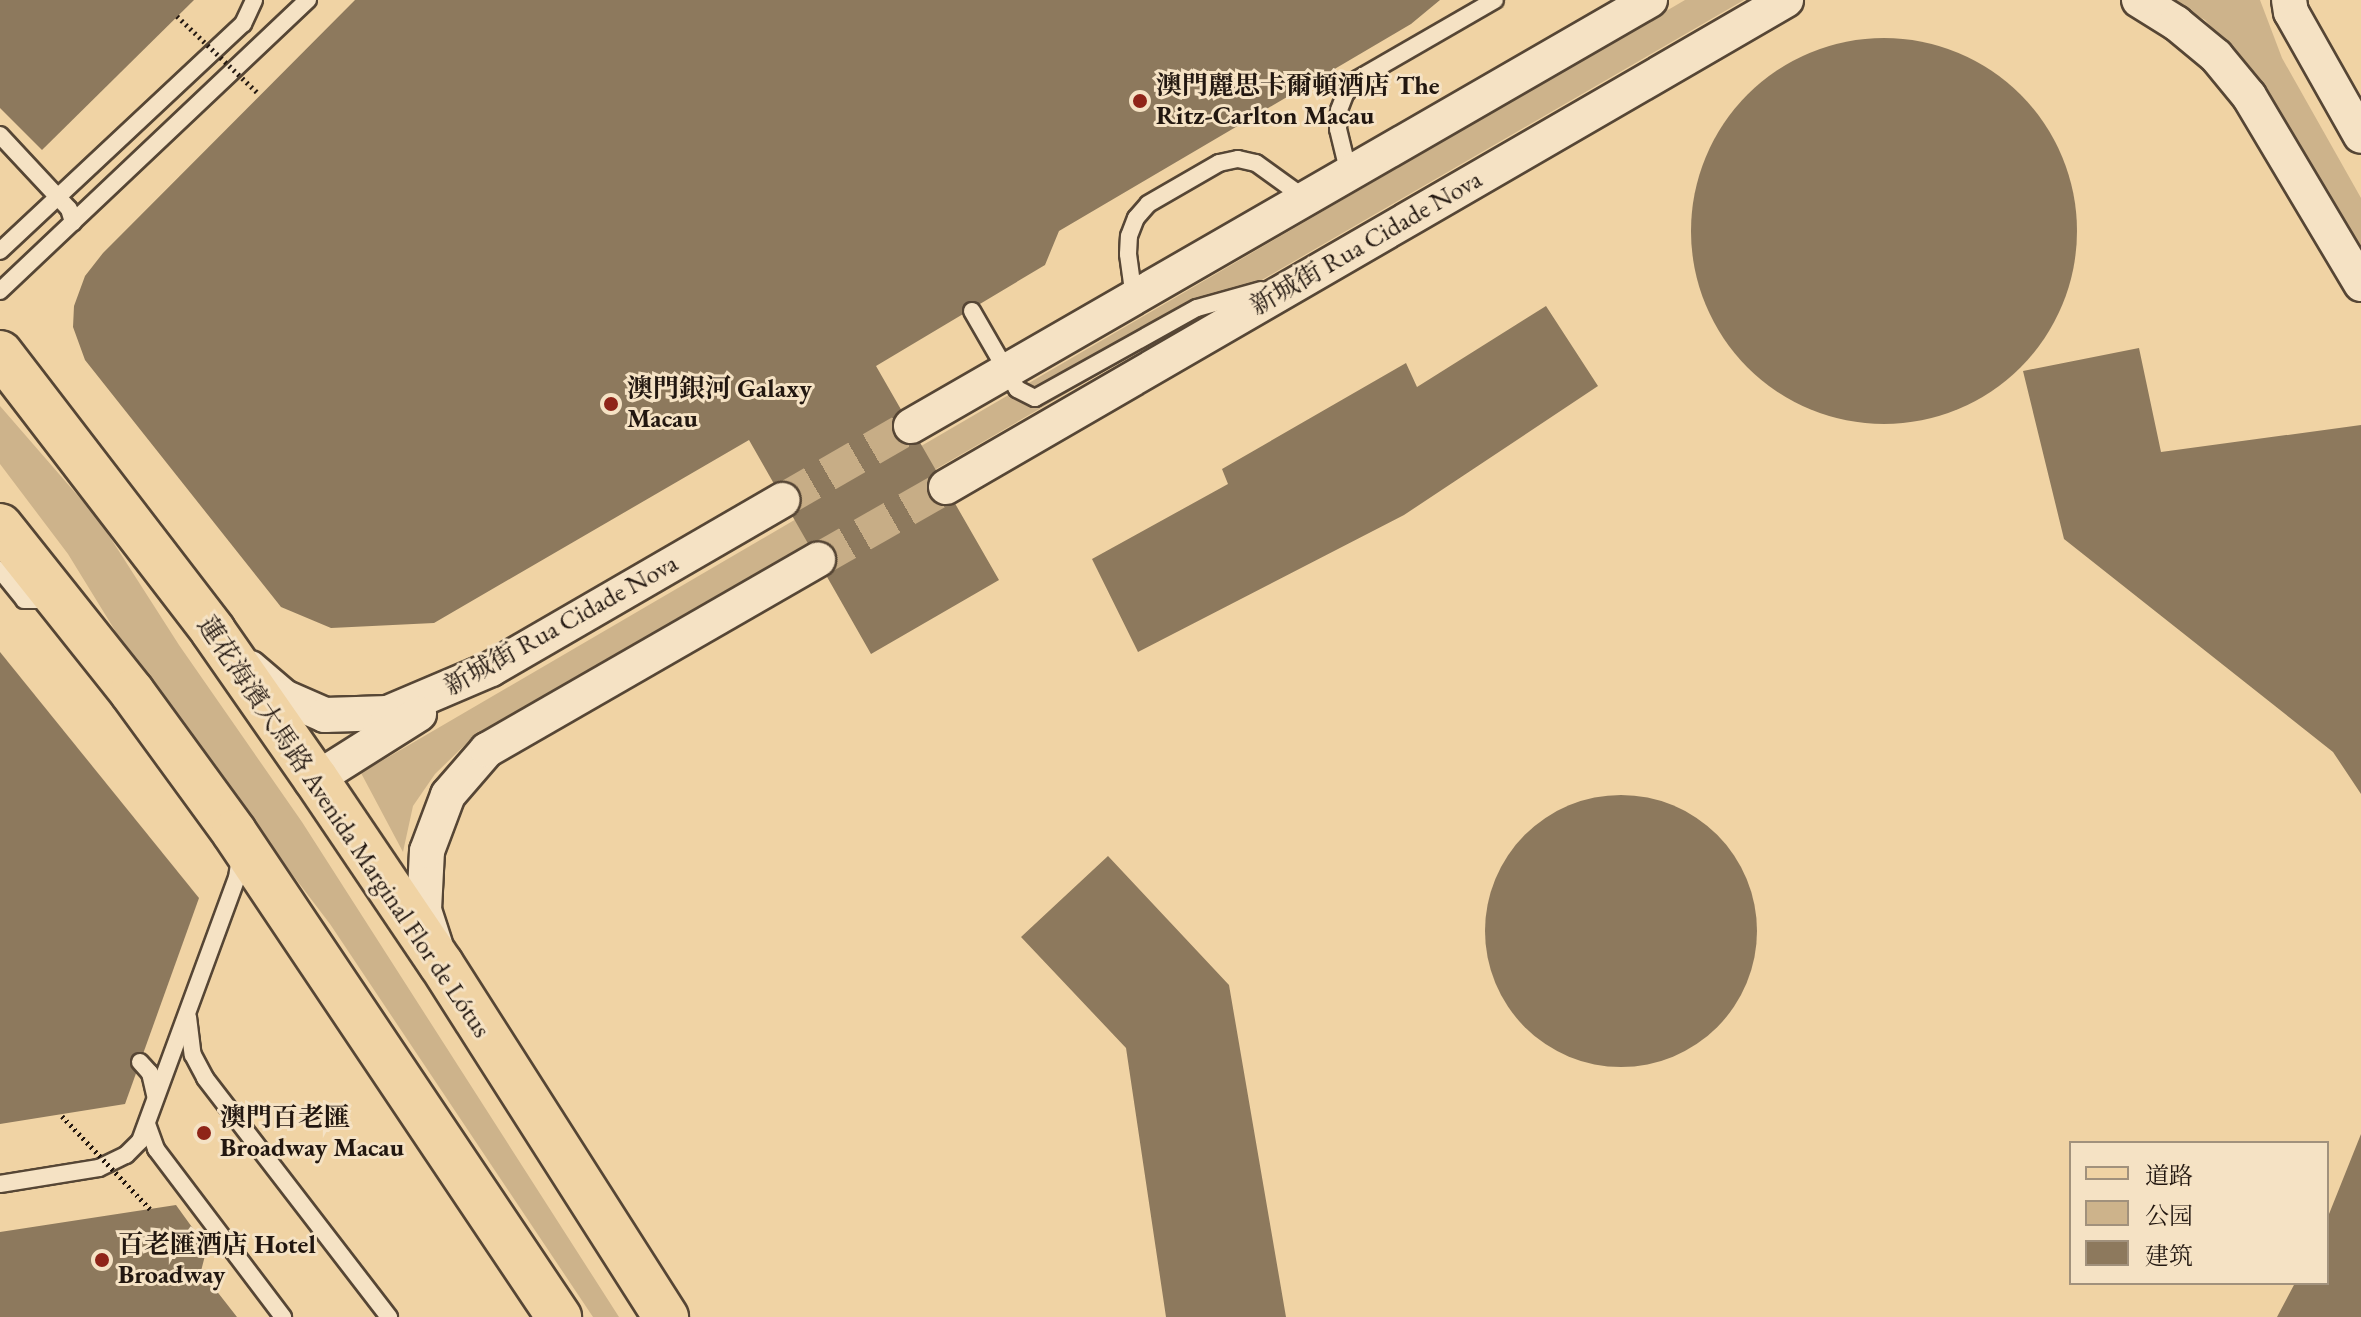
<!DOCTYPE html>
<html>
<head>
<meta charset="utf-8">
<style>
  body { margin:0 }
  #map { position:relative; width:2361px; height:1317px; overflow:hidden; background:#f0d3a4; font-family:"EB Garamond","Noto Serif SC",serif }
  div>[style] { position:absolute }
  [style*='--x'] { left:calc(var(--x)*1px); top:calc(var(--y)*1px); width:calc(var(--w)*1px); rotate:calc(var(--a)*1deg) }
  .green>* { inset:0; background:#cdb38b }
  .building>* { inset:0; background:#8d795d }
  .round { border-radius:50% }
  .minor-tunnel>* { height:34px; margin-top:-17px; transform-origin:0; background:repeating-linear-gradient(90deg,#c7ad86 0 34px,transparent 0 51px) }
  .roads { filter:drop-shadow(2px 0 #564635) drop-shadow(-2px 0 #564635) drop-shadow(0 2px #564635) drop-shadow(0 -2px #564635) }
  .service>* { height:16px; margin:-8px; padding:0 8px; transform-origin:8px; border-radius:8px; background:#f5e2c4 }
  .minor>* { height:34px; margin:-17px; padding:0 17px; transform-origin:17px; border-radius:17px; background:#f5e2c4 }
  .primary>* { height:44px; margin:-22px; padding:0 22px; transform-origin:22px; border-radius:22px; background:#f0d3a4 }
  .path-bridge>* { height:5px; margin-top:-2.5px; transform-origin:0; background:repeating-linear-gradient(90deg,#221710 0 2px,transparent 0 6px) }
  .dots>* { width:22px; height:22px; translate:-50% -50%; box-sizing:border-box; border:4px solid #f5e2c4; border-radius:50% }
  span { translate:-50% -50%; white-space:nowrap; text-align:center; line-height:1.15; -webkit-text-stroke:6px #f5e2c4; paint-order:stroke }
  .poi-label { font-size:26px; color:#221710; font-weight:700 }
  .left { translate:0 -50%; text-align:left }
  .street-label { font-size:26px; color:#221710 }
  .legend { position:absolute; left:2069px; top:1141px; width:260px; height:144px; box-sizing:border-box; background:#f5e2c4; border:2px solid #a1917c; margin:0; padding:10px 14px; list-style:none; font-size:24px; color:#221710 }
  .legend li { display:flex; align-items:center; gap:16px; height:40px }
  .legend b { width:40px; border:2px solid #a1917c }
</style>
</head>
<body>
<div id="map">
  <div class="green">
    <div style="clip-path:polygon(1685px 0,1744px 0,471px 739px,435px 774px,413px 806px,403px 852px,361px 773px)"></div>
    <div style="clip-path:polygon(2171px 0,2260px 0,2282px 58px,2361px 198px,2361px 255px,2259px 79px,2205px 20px)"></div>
    <div style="clip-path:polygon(0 406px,99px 520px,179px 645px,302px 822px,619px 1317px,593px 1317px,330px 924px,151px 689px,68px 554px,0 464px)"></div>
  </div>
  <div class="building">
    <div style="clip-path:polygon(0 0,194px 0,42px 150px,0 108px)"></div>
    <div style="clip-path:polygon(355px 0,1440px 0,1411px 24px,1059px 231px,1045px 265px,876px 366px,999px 580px,871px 654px,749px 440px,434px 623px,331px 628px,281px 607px,85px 360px,73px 327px,74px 306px,85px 276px,103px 253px)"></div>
    <div class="round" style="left:1691px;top:38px;width:386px;height:386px"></div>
    <div style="clip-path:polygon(1546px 306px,1598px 386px,1404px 515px,1138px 652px,1092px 559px,1228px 484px,1222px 469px,1406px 363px,1417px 387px)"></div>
    <div style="clip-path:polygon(2139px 348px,2161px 452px,2361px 425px,2361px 794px,2333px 752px,2064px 539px,2023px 371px)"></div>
    <div style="clip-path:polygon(0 652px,199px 898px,125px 1104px,0 1124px)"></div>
    <div class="round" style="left:1485px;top:795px;width:272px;height:272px"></div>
    <div style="clip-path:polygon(1108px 856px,1229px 985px,1286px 1317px,1166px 1317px,1126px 1048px,1021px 937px)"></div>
    <div style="clip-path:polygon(2361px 1134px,2361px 1317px,2277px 1317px,2295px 1283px,2327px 1283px,2327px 1219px)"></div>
    <div style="clip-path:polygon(176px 1205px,207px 1248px,201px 1271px,237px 1317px,0 1317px,0 1232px)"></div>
  </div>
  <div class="minor-tunnel">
    <div style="--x:783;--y:500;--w:148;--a:-30"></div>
    <div style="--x:818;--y:560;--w:147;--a:-29.7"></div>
  </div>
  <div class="roads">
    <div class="service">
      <div style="--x:0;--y:135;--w:101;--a:47"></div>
      <div style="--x:69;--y:209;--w:14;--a:73"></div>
      <div style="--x:1349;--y:174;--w:46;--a:-103.7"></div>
      <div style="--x:1338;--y:129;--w:19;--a:-87"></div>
      <div style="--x:1339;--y:110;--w:17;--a:-69"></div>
      <div style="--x:1345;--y:94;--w:20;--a:-49"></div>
      <div style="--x:1358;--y:79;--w:158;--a:-30"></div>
      <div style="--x:0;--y:251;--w:333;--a:-43.1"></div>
      <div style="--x:243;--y:24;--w:26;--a:-65"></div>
      <div style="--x:0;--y:291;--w:424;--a:-43.4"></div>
      <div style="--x:1134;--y:298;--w:44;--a:-97.8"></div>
      <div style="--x:1128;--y:254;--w:18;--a:-87"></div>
      <div style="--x:1129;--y:236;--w:19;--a:-69"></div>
      <div style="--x:1136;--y:218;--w:18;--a:-49"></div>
      <div style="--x:1148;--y:204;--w:82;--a:-30"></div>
      <div style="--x:1219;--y:163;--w:19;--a:-12"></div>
      <div style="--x:1238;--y:159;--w:18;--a:13"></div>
      <div style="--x:1256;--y:163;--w:62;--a:35.8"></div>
      <div style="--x:972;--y:311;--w:90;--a:60"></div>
      <div style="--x:1017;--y:389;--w:20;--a:27"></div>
      <div style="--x:1035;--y:398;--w:185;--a:-29.1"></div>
      <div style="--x:1197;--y:308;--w:66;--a:-15.7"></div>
      <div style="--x:0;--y:570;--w:38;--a:51"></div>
      <div style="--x:24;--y:600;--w:28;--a:0"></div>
      <div style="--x:188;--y:1017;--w:38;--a:83"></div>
      <div style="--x:193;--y:1055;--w:26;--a:62"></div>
      <div style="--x:205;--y:1078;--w:302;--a:52.4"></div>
      <div style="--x:140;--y:1062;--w:15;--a:48"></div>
      <div style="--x:150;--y:1073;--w:23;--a:77"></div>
      <div style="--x:147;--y:1124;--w:27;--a:70"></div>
      <div style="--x:156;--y:1149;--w:211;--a:52.9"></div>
      <div style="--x:0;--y:1184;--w:100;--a:-9.2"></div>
      <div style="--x:99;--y:1168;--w:30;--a:-26"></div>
      <div style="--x:126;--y:1155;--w:20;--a:-45"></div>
      <div style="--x:140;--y:1141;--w:280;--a:-69.8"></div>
      <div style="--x:237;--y:878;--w:21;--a:-82"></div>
    </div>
    <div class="minor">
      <div style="--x:2139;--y:0;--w:44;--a:31.9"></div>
      <div style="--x:2176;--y:23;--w:52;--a:39.5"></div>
      <div style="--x:2216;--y:56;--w:52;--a:50.5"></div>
      <div style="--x:2249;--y:96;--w:219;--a:59.2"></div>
      <div style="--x:2289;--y:0;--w:12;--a:81"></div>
      <div style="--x:2291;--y:12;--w:142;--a:60.6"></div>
      <div style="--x:911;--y:426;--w:853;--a:-29.96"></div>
      <div style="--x:946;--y:487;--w:971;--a:-30.1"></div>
      <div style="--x:250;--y:668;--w:45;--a:40.5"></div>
      <div style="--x:284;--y:697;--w:45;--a:23.7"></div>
      <div style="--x:325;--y:715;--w:63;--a:-1.8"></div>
      <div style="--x:388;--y:713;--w:112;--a:-23.1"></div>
      <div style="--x:491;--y:669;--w:337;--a:-30.1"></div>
      <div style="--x:316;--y:779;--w:122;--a:-32.3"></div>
      <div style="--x:435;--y:944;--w:36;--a:-108"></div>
      <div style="--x:424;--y:910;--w:59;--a:-87.1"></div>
      <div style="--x:427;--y:851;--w:60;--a:-69.4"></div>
      <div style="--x:448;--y:795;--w:60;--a:-49.1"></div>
      <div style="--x:487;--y:750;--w:382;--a:-29.9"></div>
    </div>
    <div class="primary">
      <div style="--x:0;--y:353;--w:350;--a:52.5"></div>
      <div style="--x:213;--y:631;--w:180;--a:55.2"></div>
      <div style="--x:316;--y:779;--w:223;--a:56"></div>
      <div style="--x:441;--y:964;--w:419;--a:57.5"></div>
      <div style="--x:0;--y:526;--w:212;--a:51.5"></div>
      <div style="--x:132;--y:692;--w:173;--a:53.9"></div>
      <div style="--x:234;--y:832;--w:584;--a:56.17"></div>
    </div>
  </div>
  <div class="path-bridge">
    <div style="--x:177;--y:16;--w:113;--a:43.6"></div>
    <div style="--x:62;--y:1116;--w:128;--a:46.6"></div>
  </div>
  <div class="dots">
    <div style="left:1140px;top:101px;background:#8f2418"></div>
    <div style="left:611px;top:404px;background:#8f2418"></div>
    <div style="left:204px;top:1133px;background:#8f2418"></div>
    <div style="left:102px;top:1260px;background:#8f2418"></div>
  </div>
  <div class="poi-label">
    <span class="left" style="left:1156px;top:101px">澳門麗思卡爾頓酒店 The<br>Ritz-Carlton Macau</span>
    <span class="left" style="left:627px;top:404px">澳門銀河 Galaxy<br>Macau</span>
    <span class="left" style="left:220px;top:1133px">澳門百老匯<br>Broadway Macau</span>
    <span class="left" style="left:118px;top:1260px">百老匯酒店 Hotel<br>Broadway</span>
  </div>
  <div class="street-label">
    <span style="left:1366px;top:243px;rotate:-30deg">新城街 Rua Cidade Nova</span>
    <span style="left:561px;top:625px;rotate:-29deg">新城街 Rua Cidade Nova</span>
    <span style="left:344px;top:827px;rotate:56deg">蓮花海濱大馬路 Avenida Marginal Flor de Lótus</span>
  </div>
  <ul class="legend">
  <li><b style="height:10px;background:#f0d3a4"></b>道路</li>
  <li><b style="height:22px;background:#cdb38b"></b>公园</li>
  <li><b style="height:22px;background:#8d795d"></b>建筑</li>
  </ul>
</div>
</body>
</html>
